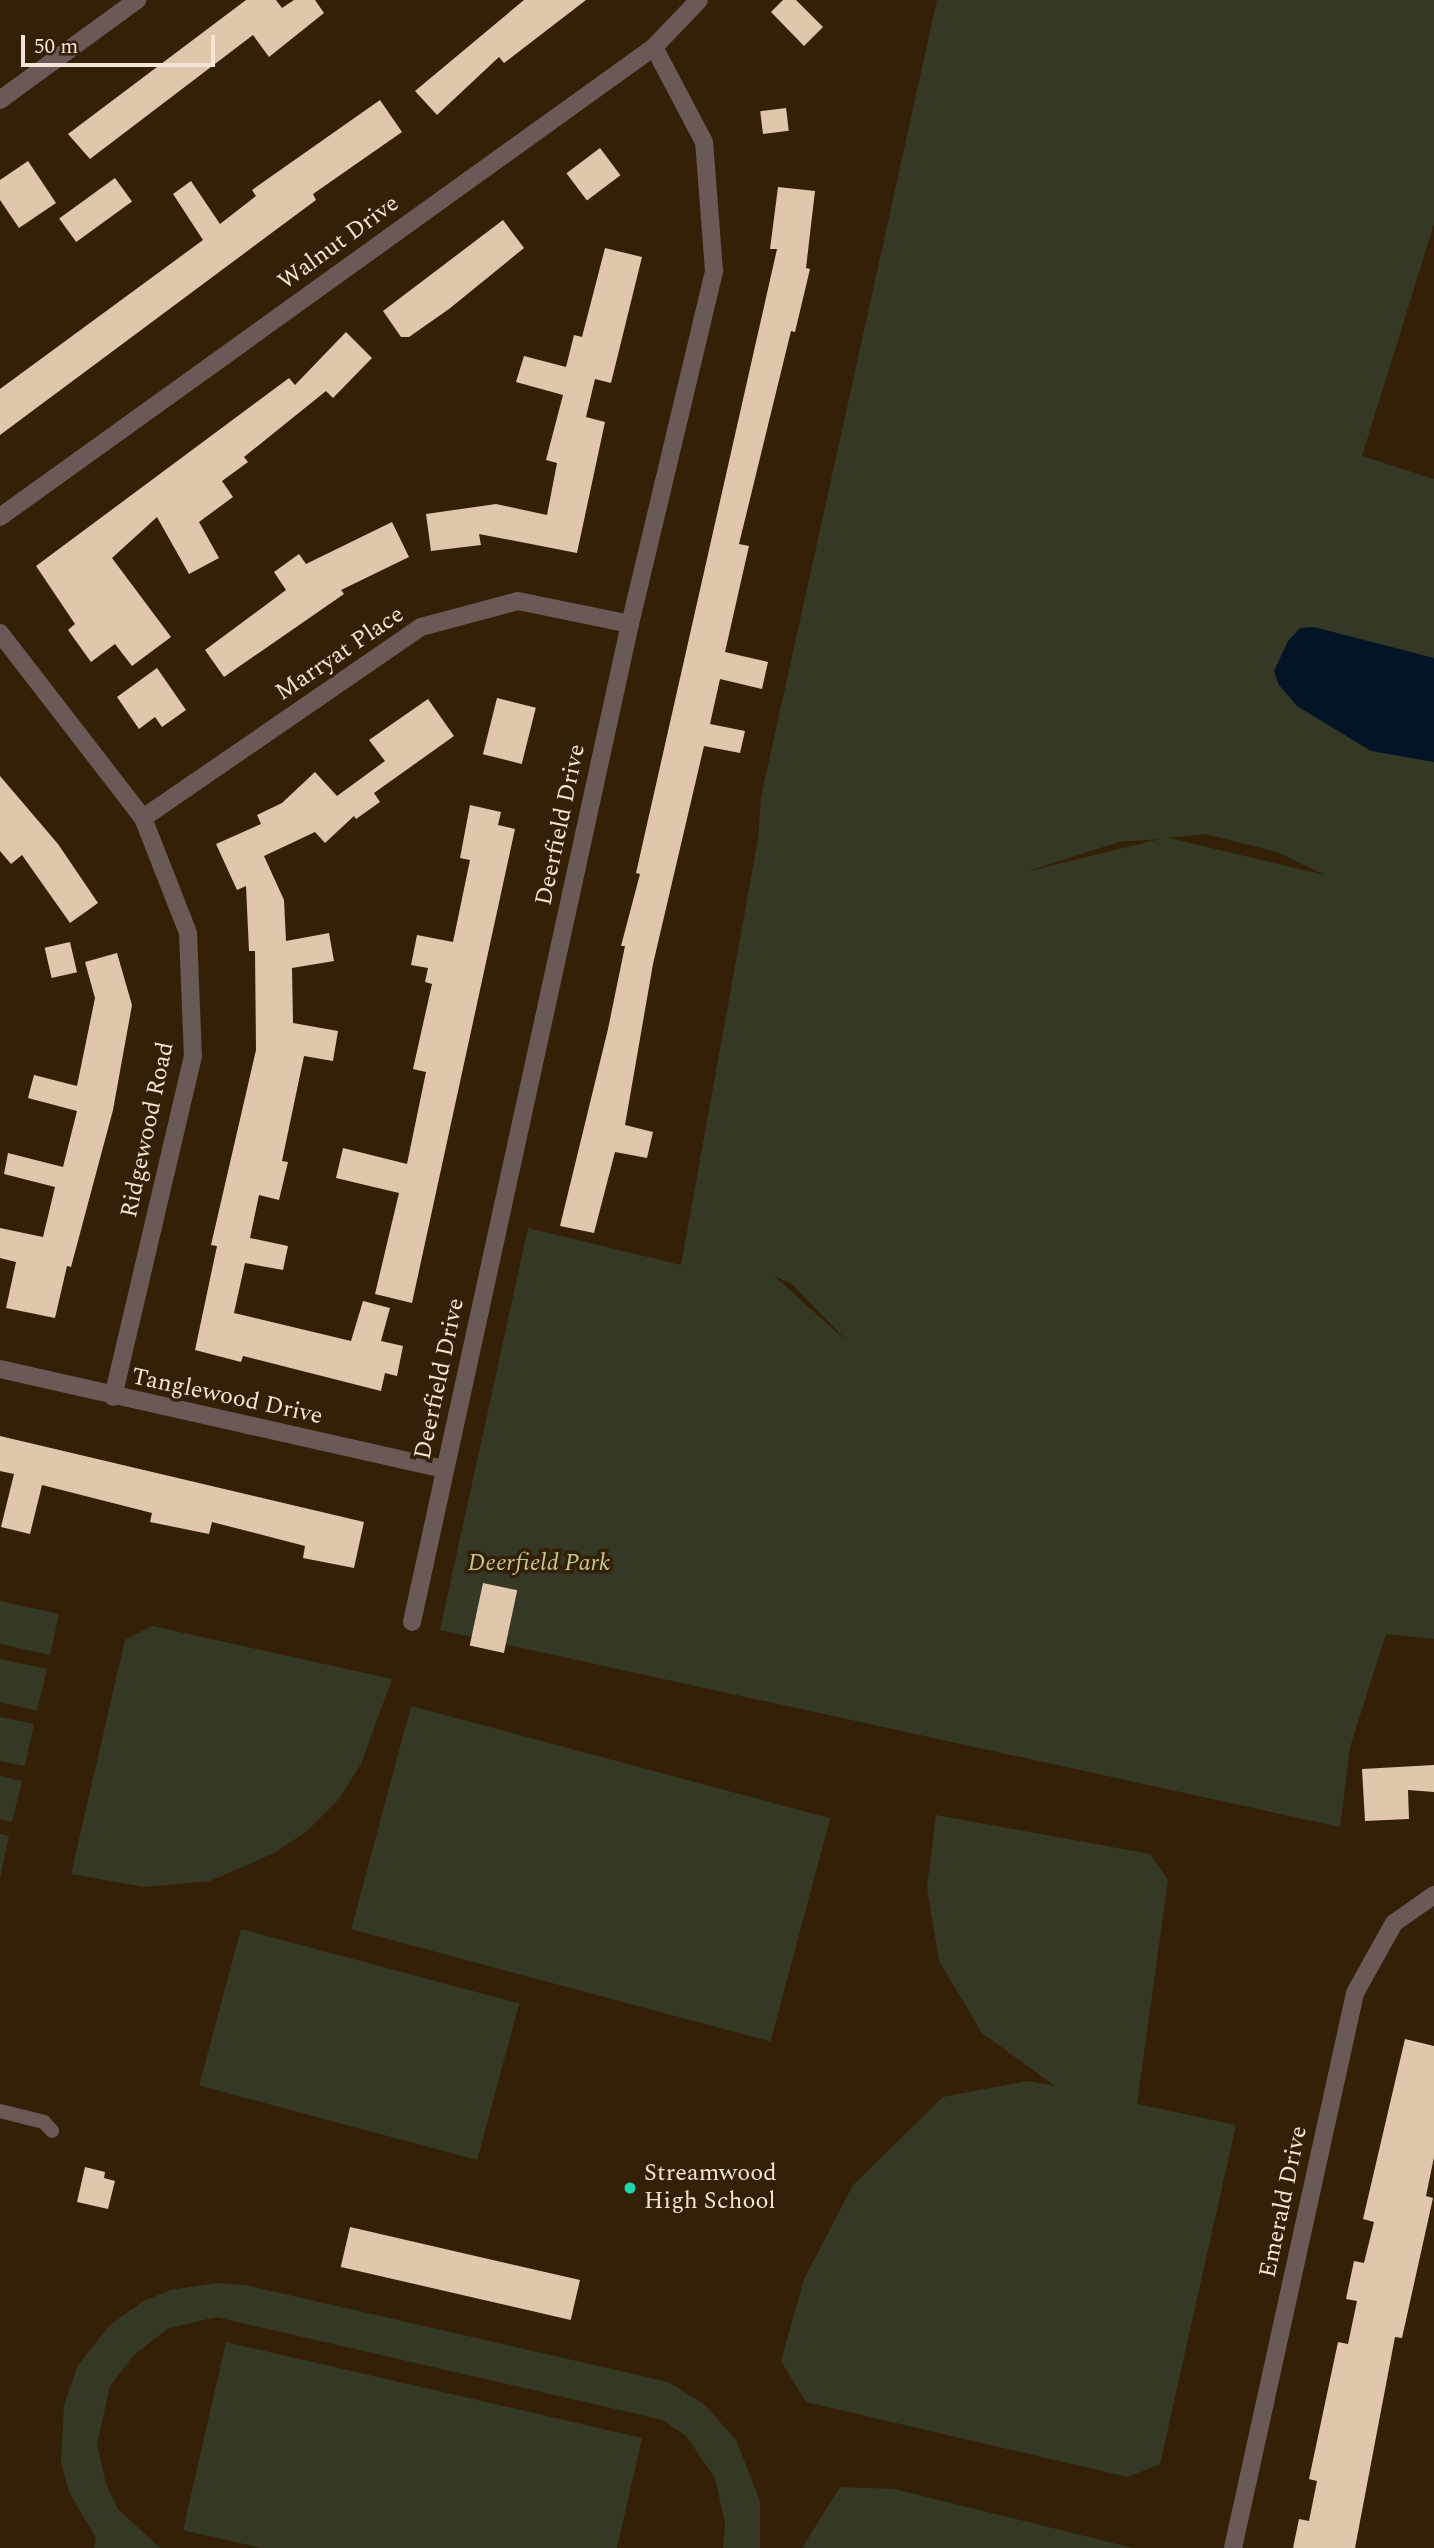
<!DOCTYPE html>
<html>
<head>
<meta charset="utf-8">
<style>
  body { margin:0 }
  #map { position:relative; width:1434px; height:2548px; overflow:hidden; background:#342006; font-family:Spectral,serif }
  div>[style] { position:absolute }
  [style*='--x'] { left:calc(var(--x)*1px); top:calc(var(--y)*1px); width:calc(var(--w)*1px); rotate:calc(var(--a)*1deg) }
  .green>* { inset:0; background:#353825; transform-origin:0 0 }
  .water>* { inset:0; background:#031427 }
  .building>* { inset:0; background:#e0c7ac; transform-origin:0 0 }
  .lane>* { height:14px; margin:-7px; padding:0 7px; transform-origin:7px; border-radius:7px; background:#6a5956 }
  .street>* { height:18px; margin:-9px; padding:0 9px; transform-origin:9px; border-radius:9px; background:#6a5956 }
  .dots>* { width:19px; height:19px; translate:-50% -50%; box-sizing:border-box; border:4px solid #342006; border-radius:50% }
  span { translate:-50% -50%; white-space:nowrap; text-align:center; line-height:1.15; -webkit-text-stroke:7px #342006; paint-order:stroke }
  .street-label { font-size:24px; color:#f3e5d7 }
  .park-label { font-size:24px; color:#c2ca91; font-style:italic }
  .poi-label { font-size:24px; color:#f3e5d7 }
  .left { translate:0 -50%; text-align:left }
  .scale { position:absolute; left:21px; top:35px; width:194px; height:32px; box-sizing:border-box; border:4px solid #f3e5d7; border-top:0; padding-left:9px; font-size:21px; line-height:24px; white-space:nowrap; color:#f3e5d7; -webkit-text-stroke:5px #342006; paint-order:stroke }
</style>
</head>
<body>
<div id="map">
  <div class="green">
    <div style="clip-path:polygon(evenodd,937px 0,1434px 0,1434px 224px,1362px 456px,1434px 479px,1434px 1639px,1386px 1634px,1350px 1747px,1340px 1827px,440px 1630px,528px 1228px,681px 1265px,758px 839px,761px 797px,937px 0,1205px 834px,1277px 852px,1325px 875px,1169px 838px,1205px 834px,937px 0,1160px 839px,1029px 871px,1028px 871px,1119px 842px,1160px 839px,937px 0,774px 1276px,792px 1284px,844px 1338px,843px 1338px,774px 1276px)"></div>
    <div style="clip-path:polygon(0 1601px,59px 1614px,50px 1655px,0 1644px)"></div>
    <div style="clip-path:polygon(152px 1626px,392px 1679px,361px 1764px,338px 1800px,306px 1832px,274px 1853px,210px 1881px,144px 1887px,71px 1874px,125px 1640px)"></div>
    <div style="clip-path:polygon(0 1659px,47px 1669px,37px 1711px,0 1702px)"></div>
    <div style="left:411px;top:1706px;width:434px;height:231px;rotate:15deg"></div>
    <div style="clip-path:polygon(0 1717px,34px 1724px,25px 1766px,0 1761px)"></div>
    <div style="clip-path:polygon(0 1776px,22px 1781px,12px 1822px,0 1819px)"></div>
    <div style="clip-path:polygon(936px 1815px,1150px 1854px,1168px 1880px,1137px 2104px,1236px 2125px,1160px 2464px,1128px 2477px,806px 2402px,781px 2361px,804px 2279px,853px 2185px,943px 2097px,1027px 2081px,1055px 2086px,982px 2033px,939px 1961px,927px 1887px)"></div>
    <div style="clip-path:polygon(0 1834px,9px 1836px,0 1878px)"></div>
    <div style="left:241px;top:1929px;width:288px;height:162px;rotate:15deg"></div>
    <div style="clip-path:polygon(217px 2283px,245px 2285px,668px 2382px,704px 2404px,736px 2440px,760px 2501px,760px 2548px,723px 2548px,725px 2523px,715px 2478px,686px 2436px,663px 2420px,216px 2317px,167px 2329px,133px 2356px,110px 2386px,97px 2444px,106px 2484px,118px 2509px,160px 2548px,94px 2548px,96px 2538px,69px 2492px,61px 2462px,64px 2405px,78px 2365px,110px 2325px,142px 2302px,170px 2290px)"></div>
    <div style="clip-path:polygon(226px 2342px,642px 2438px,617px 2548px,261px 2548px,183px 2530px)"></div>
    <div style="clip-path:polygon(840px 2487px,894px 2489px,1133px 2548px,802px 2548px)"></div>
  </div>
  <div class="water">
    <div style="clip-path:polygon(1314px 627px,1434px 658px,1434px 762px,1371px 751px,1297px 706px,1279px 685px,1274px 671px,1288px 641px,1300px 628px)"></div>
  </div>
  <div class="building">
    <div style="clip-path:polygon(246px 0,276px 0,282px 8px,294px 0,315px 0,324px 13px,269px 57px,253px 35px,90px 159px,68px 134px)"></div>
    <div style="clip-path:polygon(524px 0,586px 0,504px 63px,499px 57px,437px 115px,415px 91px)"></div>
    <div style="clip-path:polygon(783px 0,796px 0,823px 27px,804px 46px,771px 12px)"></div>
    <div style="clip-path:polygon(380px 100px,402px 132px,313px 194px,316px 200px,0 435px,0 389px,203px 240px,173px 194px,191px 181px,220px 224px,256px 196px,252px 190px)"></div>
    <div style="left:786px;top:108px;width:23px;height:26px;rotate:83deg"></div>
    <div style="left:600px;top:148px;width:34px;height:42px;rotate:53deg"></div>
    <div style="clip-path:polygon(28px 161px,56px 203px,19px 228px,0 200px,0 180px)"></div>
    <div style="left:115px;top:178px;width:29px;height:69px;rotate:54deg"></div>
    <div style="clip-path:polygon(778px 187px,815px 191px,806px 268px,810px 269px,795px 332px,791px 331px,739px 544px,749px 546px,725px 652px,768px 662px,762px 689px,720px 679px,710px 724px,745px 731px,740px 753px,704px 746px,653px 964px,625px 1125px,653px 1132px,647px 1158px,615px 1152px,594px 1233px,560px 1226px,608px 1029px,625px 946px,621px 946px,640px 874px,636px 873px,777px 249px,770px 249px)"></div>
    <div style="clip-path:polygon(503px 220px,524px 248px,449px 309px,409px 337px,401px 337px,383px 311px)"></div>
    <div style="clip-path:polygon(605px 248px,642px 257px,611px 383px,595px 379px,586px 417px,605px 422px,577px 553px,479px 534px,481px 545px,431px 551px,426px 514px,496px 504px,547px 515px,557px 463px,546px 460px,563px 395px,516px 382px,524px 356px,566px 367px,574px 335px,582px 337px)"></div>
    <div style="clip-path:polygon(346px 332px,372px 358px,333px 398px,326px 391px,244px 457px,248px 462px,222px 481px,233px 497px,199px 522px,219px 558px,189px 574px,157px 517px,112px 558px,171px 637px,132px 666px,115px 644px,91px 662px,68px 630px,75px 624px,36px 566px,289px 378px,295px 385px)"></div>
    <div style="clip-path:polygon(392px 522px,409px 557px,341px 590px,344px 594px,224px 677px,205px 650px,286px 590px,274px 572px,299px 554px,306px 564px)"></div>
    <div style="clip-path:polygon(157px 668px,186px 710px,162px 727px,155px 717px,139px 729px,117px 697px)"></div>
    <div style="left:497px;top:698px;width:40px;height:58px;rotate:14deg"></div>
    <div style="clip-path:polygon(428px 699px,454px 736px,374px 793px,380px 802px,356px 819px,354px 816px,325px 843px,315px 832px,264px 856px,284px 900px,286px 941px,329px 933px,334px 961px,292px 968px,293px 1023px,338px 1031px,333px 1061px,304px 1056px,282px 1161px,288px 1162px,279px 1200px,259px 1195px,250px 1238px,288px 1246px,283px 1270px,245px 1263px,234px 1313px,351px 1341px,363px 1301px,390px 1308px,381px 1341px,403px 1346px,397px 1376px,385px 1373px,381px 1391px,243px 1356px,241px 1362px,195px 1350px,217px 1246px,211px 1245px,256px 1050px,255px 951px,249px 951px,246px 886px,237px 890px,216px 844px,261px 824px,257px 815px,282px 803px,315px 772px,337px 796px,385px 761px,369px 740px)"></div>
    <div style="clip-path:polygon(0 776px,58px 844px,98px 903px,70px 923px,22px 855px,11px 864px,0 851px)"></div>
    <div style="clip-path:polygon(470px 805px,501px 812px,498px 825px,515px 829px,412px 1303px,375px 1294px,399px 1193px,336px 1178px,343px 1148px,407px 1164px,426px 1072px,413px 1069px,432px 984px,425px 982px,428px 968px,411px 965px,417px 935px,453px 942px,470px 860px,460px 858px)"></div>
    <div style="left:70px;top:942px;width:31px;height:26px;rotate:77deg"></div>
    <div style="clip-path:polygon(117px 953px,132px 1005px,113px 1110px,71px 1267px,67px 1266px,55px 1318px,6px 1308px,16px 1262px,0 1258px,0 1228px,43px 1237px,55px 1187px,4px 1174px,8px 1153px,63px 1167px,77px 1111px,28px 1098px,34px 1075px,77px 1086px,95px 998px,85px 962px)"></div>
    <div style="clip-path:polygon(0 1436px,364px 1522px,354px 1568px,303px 1558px,305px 1546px,212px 1522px,209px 1534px,150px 1522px,152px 1513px,42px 1485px,30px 1534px,1px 1527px,14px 1474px,0 1471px)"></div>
    <div style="left:483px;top:1583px;width:35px;height:64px;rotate:12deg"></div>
    <div style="clip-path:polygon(1434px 1765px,1434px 1792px,1408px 1790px,1409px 1819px,1365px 1821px,1362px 1769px)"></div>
    <div style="clip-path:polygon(1405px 2039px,1434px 2046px,1434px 2157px,1426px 2196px,1433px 2198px,1402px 2338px,1395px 2337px,1355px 2548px,1293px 2548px,1299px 2519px,1309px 2521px,1317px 2481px,1309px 2479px,1338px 2342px,1348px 2344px,1357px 2301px,1346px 2299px,1354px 2261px,1364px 2263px,1374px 2222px,1363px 2219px)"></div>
    <div style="clip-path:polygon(85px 2167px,105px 2172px,104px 2178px,115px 2181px,108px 2209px,77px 2202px)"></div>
    <div style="left:350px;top:2227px;width:236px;height:41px;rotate:13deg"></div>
  </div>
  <div class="lane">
    <div style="--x:0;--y:2111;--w:45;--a:14"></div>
    <div style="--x:44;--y:2122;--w:12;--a:48"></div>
  </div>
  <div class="street">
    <div style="--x:0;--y:100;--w:170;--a:-36.1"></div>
    <div style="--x:0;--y:517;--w:805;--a:-35.7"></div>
    <div style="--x:654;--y:47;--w:65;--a:-46.2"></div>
    <div style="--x:0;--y:633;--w:234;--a:52.3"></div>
    <div style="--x:143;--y:818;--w:123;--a:68.6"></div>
    <div style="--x:188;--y:933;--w:123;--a:87.7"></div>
    <div style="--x:193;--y:1056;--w:350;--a:103.2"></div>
    <div style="--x:143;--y:818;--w:337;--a:-34.5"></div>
    <div style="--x:421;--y:627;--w:100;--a:-15"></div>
    <div style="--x:518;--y:601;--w:114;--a:11.6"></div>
    <div style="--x:0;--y:1369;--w:456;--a:12.7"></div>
    <div style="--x:412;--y:1622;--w:1022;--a:-77.68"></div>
    <div style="--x:630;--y:624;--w:363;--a:-76.6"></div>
    <div style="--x:714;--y:271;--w:129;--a:-94.4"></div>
    <div style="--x:704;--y:142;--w:107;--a:-117.8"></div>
    <div style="--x:1233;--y:2548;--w:568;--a:-77.6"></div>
    <div style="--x:1355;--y:1993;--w:80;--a:-60.9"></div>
    <div style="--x:1394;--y:1923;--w:49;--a:-35"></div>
  </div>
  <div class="dots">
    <div style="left:630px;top:2188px;background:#21d5af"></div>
  </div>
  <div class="street-label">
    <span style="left:339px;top:243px;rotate:-36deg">Walnut Drive</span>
    <span style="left:340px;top:654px;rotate:-34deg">Marryat Place</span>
    <span style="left:561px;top:825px;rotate:-78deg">Deerfield Drive</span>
    <span style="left:148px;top:1130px;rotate:-78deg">Ridgewood Road</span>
    <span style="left:440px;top:1379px;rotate:-78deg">Deerfield Drive</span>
    <span style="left:227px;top:1397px;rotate:12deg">Tanglewood Drive</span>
    <span style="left:1284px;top:2202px;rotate:-78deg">Emerald Drive</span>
  </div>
  <div class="park-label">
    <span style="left:539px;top:1564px">Deerfield Park</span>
  </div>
  <div class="poi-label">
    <span class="left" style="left:644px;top:2188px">Streamwood<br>High School</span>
  </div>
  <div class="scale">50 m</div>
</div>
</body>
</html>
